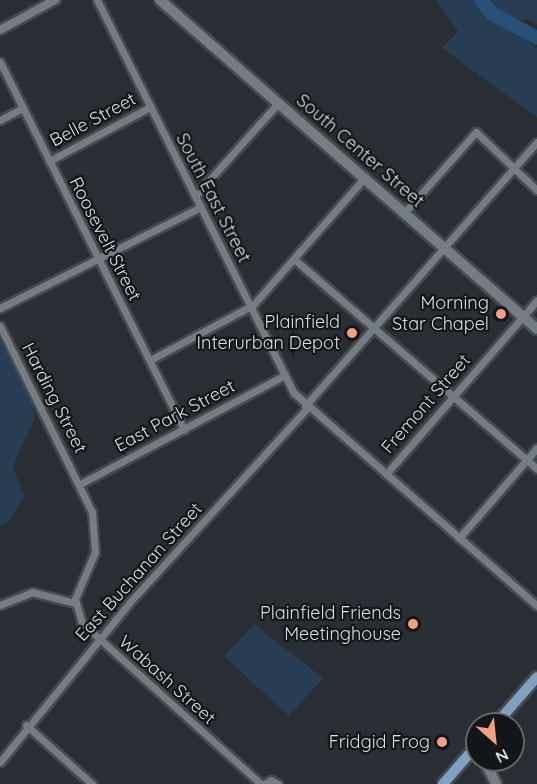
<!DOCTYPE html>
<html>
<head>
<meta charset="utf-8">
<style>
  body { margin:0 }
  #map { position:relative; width:537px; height:784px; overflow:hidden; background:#282e33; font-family:Quicksand,sans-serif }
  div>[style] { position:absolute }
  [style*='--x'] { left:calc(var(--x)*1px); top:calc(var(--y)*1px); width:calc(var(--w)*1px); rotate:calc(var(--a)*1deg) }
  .green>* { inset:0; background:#273d54 }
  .river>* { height:14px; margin:-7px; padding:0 7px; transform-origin:7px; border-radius:7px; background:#285077 }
  .roads { filter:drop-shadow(2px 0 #464a4f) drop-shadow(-2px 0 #464a4f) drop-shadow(0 2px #464a4f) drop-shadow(0 -2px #464a4f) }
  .minor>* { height:7px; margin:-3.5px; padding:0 3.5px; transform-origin:3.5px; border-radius:3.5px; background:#767c83 }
  .tertiary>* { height:8px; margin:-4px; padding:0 4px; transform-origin:4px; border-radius:4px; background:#767c83 }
  .secondary>* { height:10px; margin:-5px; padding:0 5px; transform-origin:5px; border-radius:5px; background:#767c83 }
  .primary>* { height:10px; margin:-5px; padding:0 5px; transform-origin:5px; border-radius:5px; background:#81a1c3 }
  .dots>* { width:16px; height:16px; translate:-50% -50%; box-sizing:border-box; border:3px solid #131618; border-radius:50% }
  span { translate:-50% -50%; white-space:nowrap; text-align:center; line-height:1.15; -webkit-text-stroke:4.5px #131618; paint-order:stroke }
  .street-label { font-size:18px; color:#dbdfe2 }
  .poi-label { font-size:18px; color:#dbdfe2 }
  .right { translate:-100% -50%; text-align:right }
  .north { position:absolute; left:465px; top:712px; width:60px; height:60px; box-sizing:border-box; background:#131618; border:2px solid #636669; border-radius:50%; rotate:153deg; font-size:16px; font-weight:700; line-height:24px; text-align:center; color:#dbdfe2 }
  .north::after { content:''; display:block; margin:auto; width:21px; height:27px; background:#f39f83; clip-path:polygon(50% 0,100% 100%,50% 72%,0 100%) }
</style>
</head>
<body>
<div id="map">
  <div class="green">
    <div style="clip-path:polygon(436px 0,537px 0,537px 24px,527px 19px,501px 24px,537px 48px,537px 117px,442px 48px,458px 31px)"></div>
    <div style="clip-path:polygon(0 323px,25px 373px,35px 417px,13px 466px,24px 496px,9px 521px,0 526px)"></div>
    <div style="clip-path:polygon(254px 624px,323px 678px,289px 716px,224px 656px)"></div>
  </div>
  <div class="river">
    <div style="--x:481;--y:0;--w:16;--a:52"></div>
    <div style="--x:491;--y:13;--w:52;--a:28.5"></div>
  </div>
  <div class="roads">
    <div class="minor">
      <div style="--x:97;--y:0;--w:440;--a:63.4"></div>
      <div style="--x:294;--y:393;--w:323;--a:41.2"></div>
      <div style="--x:0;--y:62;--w:411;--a:63.4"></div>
      <div style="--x:0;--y:120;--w:26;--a:-28"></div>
      <div style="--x:49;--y:161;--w:115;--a:-28.1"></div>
      <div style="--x:195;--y:196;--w:126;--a:-48.2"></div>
      <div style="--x:404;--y:213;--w:108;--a:-48.4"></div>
      <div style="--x:476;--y:132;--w:84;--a:43.6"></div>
      <div style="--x:294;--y:259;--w:321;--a:40.8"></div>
      <div style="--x:0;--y:308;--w:225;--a:-26.7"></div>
      <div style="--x:0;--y:326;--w:208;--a:63.7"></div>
      <div style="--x:92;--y:512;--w:40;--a:85.7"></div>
      <div style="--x:95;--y:552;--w:51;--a:113.1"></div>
      <div style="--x:75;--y:599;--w:25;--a:74"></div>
      <div style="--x:82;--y:623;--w:241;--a:42"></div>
      <div style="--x:150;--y:360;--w:117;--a:-28.1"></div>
      <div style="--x:253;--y:305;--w:169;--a:-48.8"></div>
      <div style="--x:305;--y:406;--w:351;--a:-48.7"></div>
      <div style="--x:386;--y:474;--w:230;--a:-49"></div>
      <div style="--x:80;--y:484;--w:232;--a:-28"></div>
      <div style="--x:459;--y:538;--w:119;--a:-49.1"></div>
      <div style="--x:0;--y:605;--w:35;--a:-22"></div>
      <div style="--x:32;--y:592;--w:44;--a:14.3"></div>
      <div style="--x:26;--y:725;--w:89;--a:41.8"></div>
      <div style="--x:0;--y:762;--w:206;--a:-50.9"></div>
      <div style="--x:130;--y:602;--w:263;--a:-47.6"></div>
      <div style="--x:264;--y:784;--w:8;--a:-30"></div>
      <div style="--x:271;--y:780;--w:8;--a:30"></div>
    </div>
    <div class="tertiary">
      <div style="--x:0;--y:30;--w:63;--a:-28.6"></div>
    </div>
    <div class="secondary">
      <div style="--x:160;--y:0;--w:500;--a:41.11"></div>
      <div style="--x:484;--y:760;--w:27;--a:63"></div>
    </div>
    <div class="primary">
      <div style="--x:496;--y:724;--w:62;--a:-48.9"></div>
      <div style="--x:443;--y:784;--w:52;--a:-48.9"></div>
    </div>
  </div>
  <div class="dots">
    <div style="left:501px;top:314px;background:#f39f83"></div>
    <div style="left:352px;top:333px;background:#f39f83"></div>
    <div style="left:413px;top:624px;background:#f39f83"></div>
    <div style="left:442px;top:742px;background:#f39f83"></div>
  </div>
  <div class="street-label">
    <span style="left:93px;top:120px;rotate:-28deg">Belle Street</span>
    <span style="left:360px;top:151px;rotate:41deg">South Center Street</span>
    <span style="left:213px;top:198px;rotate:63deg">South East Street</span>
    <span style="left:105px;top:239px;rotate:63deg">Roosevelt Street</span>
    <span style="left:54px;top:398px;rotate:63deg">Harding Street</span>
    <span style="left:426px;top:404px;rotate:-49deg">Fremont Street</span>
    <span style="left:175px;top:416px;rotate:-28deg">East Park Street</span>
    <span style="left:139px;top:572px;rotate:-48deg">East Buchanan Street</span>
    <span style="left:167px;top:680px;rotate:42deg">Wabash Street</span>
  </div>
  <div class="poi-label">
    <span class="right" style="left:489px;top:314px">Morning<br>Star Chapel</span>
    <span class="right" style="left:340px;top:333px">Plainfield<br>Interurban Depot</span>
    <span class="right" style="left:401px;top:624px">Plainfield Friends<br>Meetinghouse</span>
    <span class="right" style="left:430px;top:742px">Fridgid Frog</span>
  </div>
  <div class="north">N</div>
</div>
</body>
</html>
